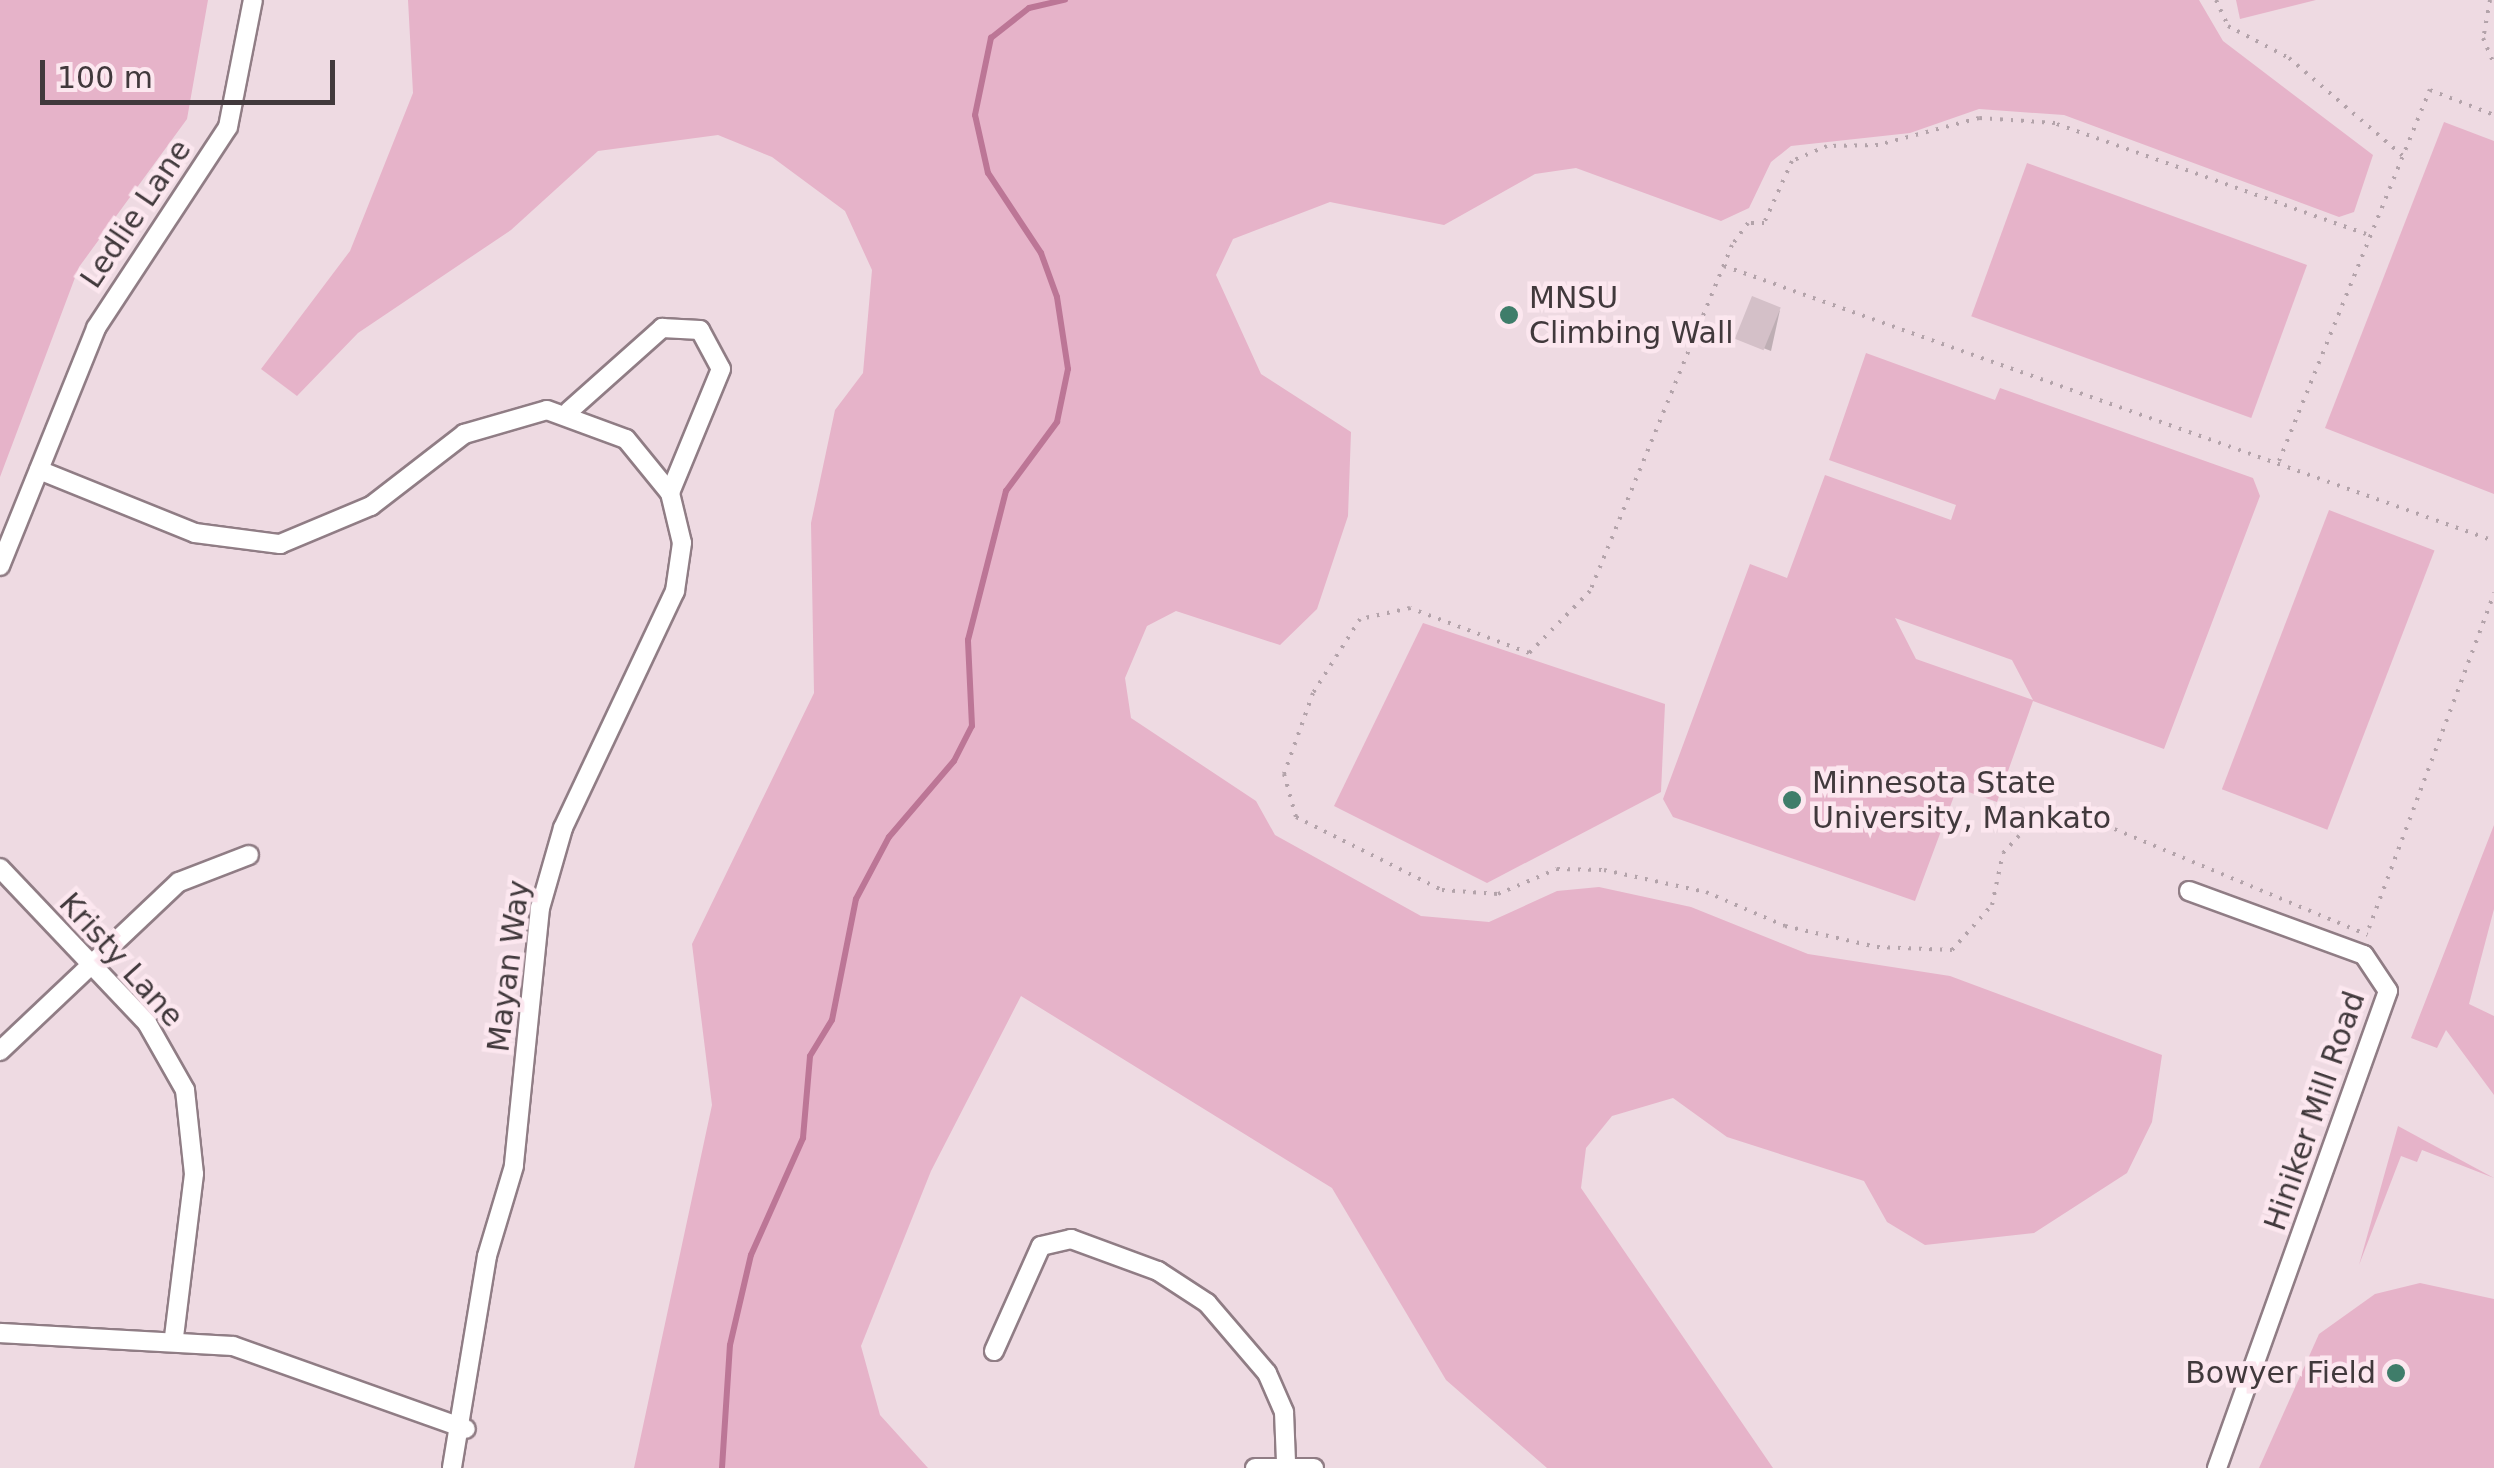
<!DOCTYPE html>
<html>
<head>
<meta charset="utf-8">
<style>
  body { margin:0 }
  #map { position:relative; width:2494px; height:1468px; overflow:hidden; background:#eedae2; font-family:"DejaVu Sans",sans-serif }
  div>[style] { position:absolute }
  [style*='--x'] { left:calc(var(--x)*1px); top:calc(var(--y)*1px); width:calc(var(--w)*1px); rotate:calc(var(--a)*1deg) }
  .green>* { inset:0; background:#e6b3c9; transform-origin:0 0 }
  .shadow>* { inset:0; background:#0003 }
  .stream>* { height:6px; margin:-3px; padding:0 3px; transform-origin:3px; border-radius:3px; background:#bc7696 }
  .building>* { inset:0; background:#d4c0c8; transform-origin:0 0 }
  .path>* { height:4px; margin-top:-2px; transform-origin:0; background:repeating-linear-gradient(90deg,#b3a3aa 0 2.5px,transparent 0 10.5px) }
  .roads { filter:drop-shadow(2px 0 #907d85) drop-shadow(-2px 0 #907d85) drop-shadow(0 2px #907d85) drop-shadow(0 -2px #907d85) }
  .minor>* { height:18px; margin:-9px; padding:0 9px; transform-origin:9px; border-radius:9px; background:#fff }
  .dots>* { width:28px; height:28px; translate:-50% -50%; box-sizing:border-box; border:5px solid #fce7ef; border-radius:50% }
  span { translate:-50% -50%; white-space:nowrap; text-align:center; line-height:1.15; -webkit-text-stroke:9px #fce7ef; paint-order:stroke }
  .street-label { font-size:30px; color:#41393c }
  .poi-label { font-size:30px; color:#41393c }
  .left { translate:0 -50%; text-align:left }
  .right { translate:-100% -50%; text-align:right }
  .scale { position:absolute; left:40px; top:60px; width:295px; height:45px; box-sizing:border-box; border:5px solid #41393c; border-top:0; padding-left:12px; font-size:30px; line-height:35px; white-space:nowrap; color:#41393c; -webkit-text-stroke:8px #fce7ef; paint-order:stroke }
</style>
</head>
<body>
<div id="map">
  <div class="green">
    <div style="clip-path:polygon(0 0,208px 0,187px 119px,79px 267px,0 477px)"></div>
    <div style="clip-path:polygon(408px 0,2199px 0,2223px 41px,2373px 155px,2354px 212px,2339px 217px,2064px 115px,1979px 109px,1910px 133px,1791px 146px,1771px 162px,1749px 208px,1721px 221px,1576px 168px,1535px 174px,1444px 225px,1330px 202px,1233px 239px,1216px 275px,1261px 374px,1351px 432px,1348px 516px,1317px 609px,1280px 645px,1176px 611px,1147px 626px,1125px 678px,1131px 718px,1256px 801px,1275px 835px,1421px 916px,1489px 922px,1557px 891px,1599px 887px,1691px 907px,1808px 954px,1950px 976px,2162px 1055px,2152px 1122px,2127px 1173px,2034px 1233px,1925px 1245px,1887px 1222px,1864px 1181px,1727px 1137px,1673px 1098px,1612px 1116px,1586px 1148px,1581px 1188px,1773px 1468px,1547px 1468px,1446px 1380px,1332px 1188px,1021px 996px,931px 1171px,861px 1346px,880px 1415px,928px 1468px,634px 1468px,712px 1105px,692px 944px,814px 693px,811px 523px,835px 410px,863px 373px,872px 270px,845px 211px,772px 157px,718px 135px,598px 151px,511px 230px,358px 333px,297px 396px,261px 369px,350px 251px,413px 93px)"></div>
    <div style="clip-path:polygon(2236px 0,2316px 0,2240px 19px)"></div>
    <div style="clip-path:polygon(2444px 122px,2494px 141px,2494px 494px,2325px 428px)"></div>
    <div style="left:2027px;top:163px;width:298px;height:163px;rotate:20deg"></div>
    <div style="clip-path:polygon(evenodd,1866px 353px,1995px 400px,2000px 388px,2253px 478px,2260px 496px,2164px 749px,2033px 701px,1997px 802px,1957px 788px,1915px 901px,1673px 817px,1663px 799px,1750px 564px,1787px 578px,1825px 475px,1951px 520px,1956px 505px,1829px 460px,1866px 353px,1895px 618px,2012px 660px,2033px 700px,1916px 659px,1895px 618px)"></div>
    <div style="left:2329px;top:510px;width:113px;height:299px;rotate:21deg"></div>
    <div style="clip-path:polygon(1423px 623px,1665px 704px,1661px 792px,1487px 883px,1334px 806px)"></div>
    <div style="clip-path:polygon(2494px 825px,2494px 909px,2469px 1004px,2494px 1016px,2494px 1095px,2446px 1030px,2437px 1048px,2411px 1038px)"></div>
    <div style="clip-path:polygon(2398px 1126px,2494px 1178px,2422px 1150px,2417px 1162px,2401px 1156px,2359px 1265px)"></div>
    <div style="clip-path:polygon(2420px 1283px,2494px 1299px,2494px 1468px,2259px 1468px,2319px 1334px,2375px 1294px)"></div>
  </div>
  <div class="shadow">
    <div style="clip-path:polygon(1780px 310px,1771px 351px,1745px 341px)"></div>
  </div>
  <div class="stream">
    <div style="--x:722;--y:1468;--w:123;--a:-86.3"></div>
    <div style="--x:730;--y:1345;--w:92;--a:-76.9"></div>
    <div style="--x:751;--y:1255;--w:128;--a:-66"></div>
    <div style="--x:803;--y:1138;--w:82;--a:-85.1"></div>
    <div style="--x:810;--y:1056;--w:42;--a:-58.6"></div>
    <div style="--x:832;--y:1020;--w:123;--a:-78.8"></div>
    <div style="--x:856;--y:899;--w:70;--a:-62"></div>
    <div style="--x:889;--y:837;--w:100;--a:-49.5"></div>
    <div style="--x:954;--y:761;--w:39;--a:-63"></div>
    <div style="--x:972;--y:726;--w:86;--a:-92.7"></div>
    <div style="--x:968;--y:640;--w:154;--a:-75.7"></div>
    <div style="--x:1006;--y:491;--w:86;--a:-53.5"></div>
    <div style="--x:1057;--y:422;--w:54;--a:-78.3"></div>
    <div style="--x:1068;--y:369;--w:73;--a:-98.7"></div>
    <div style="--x:1057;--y:297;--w:47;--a:-110"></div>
    <div style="--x:1041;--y:253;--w:96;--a:-123.5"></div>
    <div style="--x:988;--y:173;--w:59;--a:-102.6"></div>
    <div style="--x:975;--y:115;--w:79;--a:-78.3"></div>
    <div style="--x:991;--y:38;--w:48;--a:-38.3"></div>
    <div style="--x:1029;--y:8;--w:37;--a:-13"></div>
  </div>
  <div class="building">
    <div style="left:1752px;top:296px;width:31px;height:46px;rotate:22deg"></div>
  </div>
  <div class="path">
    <div style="--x:2216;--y:0;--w:29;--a:65"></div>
    <div style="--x:2228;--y:26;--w:69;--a:27.7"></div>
    <div style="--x:2289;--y:58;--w:150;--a:40.7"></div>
    <div style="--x:2490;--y:0;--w:39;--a:100"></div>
    <div style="--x:2483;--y:38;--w:28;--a:67"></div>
    <div style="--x:2366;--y:234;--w:330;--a:-160.4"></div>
    <div style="--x:2055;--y:123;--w:76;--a:-176.2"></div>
    <div style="--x:1979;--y:118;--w:105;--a:165"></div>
    <div style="--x:1878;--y:145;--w:51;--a:178.9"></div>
    <div style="--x:1827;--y:146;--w:38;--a:157"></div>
    <div style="--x:1792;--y:161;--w:68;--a:114.3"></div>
    <div style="--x:1764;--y:223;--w:16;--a:180"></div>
    <div style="--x:1748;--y:223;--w:27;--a:126"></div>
    <div style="--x:1732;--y:245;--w:374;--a:112.3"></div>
    <div style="--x:1590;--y:591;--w:87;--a:134.5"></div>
    <div style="--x:1529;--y:653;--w:127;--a:-159.3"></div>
    <div style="--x:1410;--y:608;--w:51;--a:167.6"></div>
    <div style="--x:1360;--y:619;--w:88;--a:122.4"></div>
    <div style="--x:1313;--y:693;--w:86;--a:109.7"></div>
    <div style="--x:1284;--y:774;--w:45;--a:74.4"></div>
    <div style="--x:1296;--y:817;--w:163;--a:26.6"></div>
    <div style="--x:1442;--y:890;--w:56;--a:4.1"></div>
    <div style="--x:1498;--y:894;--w:64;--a:-23"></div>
    <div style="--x:1557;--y:869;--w:47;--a:1.2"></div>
    <div style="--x:1604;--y:870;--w:104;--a:12.2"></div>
    <div style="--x:1706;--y:892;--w:86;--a:23.3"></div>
    <div style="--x:1785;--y:926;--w:94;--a:12.9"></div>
    <div style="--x:1877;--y:947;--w:75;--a:2.3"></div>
    <div style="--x:1952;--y:950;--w:60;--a:-48.4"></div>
    <div style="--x:1992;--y:905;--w:53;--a:-78.1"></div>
    <div style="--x:2003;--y:853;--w:38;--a:-47"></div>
    <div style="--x:2029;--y:825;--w:49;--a:-14.3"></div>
    <div style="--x:2076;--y:813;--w:316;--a:22.7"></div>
    <div style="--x:1724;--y:266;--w:818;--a:19.65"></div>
    <div style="--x:2279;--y:461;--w:401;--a:-67.9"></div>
    <div style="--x:2430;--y:90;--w:69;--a:21.3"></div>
    <div style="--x:2369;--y:928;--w:358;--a:-69.5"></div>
  </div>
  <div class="roads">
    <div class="minor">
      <div style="--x:569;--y:411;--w:125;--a:-41.7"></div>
      <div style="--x:662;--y:328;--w:38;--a:3"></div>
      <div style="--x:700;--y:330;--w:44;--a:61.7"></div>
      <div style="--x:721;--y:369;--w:134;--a:112.4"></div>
      <div style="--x:39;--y:470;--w:168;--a:22"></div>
      <div style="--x:195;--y:533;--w:86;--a:7.4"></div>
      <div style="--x:280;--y:544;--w:99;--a:-22.7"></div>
      <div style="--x:371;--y:506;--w:118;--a:-37.7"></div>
      <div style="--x:464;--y:434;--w:86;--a:-16.1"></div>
      <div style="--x:547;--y:410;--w:84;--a:20.2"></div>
      <div style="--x:626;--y:439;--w:70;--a:50.8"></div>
      <div style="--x:670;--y:493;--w:51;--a:76.5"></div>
      <div style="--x:682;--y:543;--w:49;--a:98.3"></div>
      <div style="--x:675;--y:591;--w:262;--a:115.3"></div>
      <div style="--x:563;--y:828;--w:83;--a:106"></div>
      <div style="--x:540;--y:908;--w:259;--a:95.8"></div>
      <div style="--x:514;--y:1166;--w:94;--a:106.7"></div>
      <div style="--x:487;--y:1256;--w:215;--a:99.4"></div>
      <div style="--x:0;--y:566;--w:257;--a:-68"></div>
      <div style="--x:96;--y:328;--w:240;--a:-56.7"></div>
      <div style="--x:228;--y:127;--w:129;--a:-78.9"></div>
      <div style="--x:0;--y:868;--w:214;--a:46.5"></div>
      <div style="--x:147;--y:1023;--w:77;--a:60.4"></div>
      <div style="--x:185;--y:1090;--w:84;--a:83.9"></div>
      <div style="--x:194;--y:1174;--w:163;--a:97"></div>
      <div style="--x:2189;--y:891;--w:186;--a:20.1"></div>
      <div style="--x:2364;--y:955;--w:43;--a:56.3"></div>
      <div style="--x:2388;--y:991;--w:507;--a:109.72"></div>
      <div style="--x:0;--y:1051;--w:246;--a:-43.4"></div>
      <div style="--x:179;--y:882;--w:75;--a:-21.1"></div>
      <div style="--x:0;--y:1333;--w:233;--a:3.2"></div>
      <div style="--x:233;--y:1346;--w:247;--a:19.6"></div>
      <div style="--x:994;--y:1351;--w:115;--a:-65.9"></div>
      <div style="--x:1041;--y:1246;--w:31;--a:-13"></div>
      <div style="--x:1071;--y:1239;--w:93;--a:20.2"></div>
      <div style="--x:1158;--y:1271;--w:59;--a:33.1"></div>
      <div style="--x:1207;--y:1303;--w:92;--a:49.4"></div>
      <div style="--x:1267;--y:1373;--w:43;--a:66.4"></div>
      <div style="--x:1284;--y:1412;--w:50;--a:87.7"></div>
      <div style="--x:1255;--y:1468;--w:59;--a:0"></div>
    </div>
  </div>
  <div class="dots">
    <div style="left:1509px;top:315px;background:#3f7d6a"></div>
    <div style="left:1792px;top:800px;background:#3f7d6a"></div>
    <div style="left:2396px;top:1373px;background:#3f7d6a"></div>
  </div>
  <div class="street-label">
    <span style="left:136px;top:214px;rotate:-56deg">Ledlie Lane</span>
    <span style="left:121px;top:960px;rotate:48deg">Kristy Lane</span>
    <span style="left:509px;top:966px;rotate:-83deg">Mayan Way</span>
    <span style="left:2315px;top:1111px;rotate:-71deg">Hiniker Mill Road</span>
  </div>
  <div class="poi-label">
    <span class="left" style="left:1529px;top:315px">MNSU<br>Climbing Wall</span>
    <span class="left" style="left:1812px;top:800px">Minnesota State<br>University, Mankato</span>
    <span class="right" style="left:2376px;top:1373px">Bowyer Field</span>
  </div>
  <div class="scale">100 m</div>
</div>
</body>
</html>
